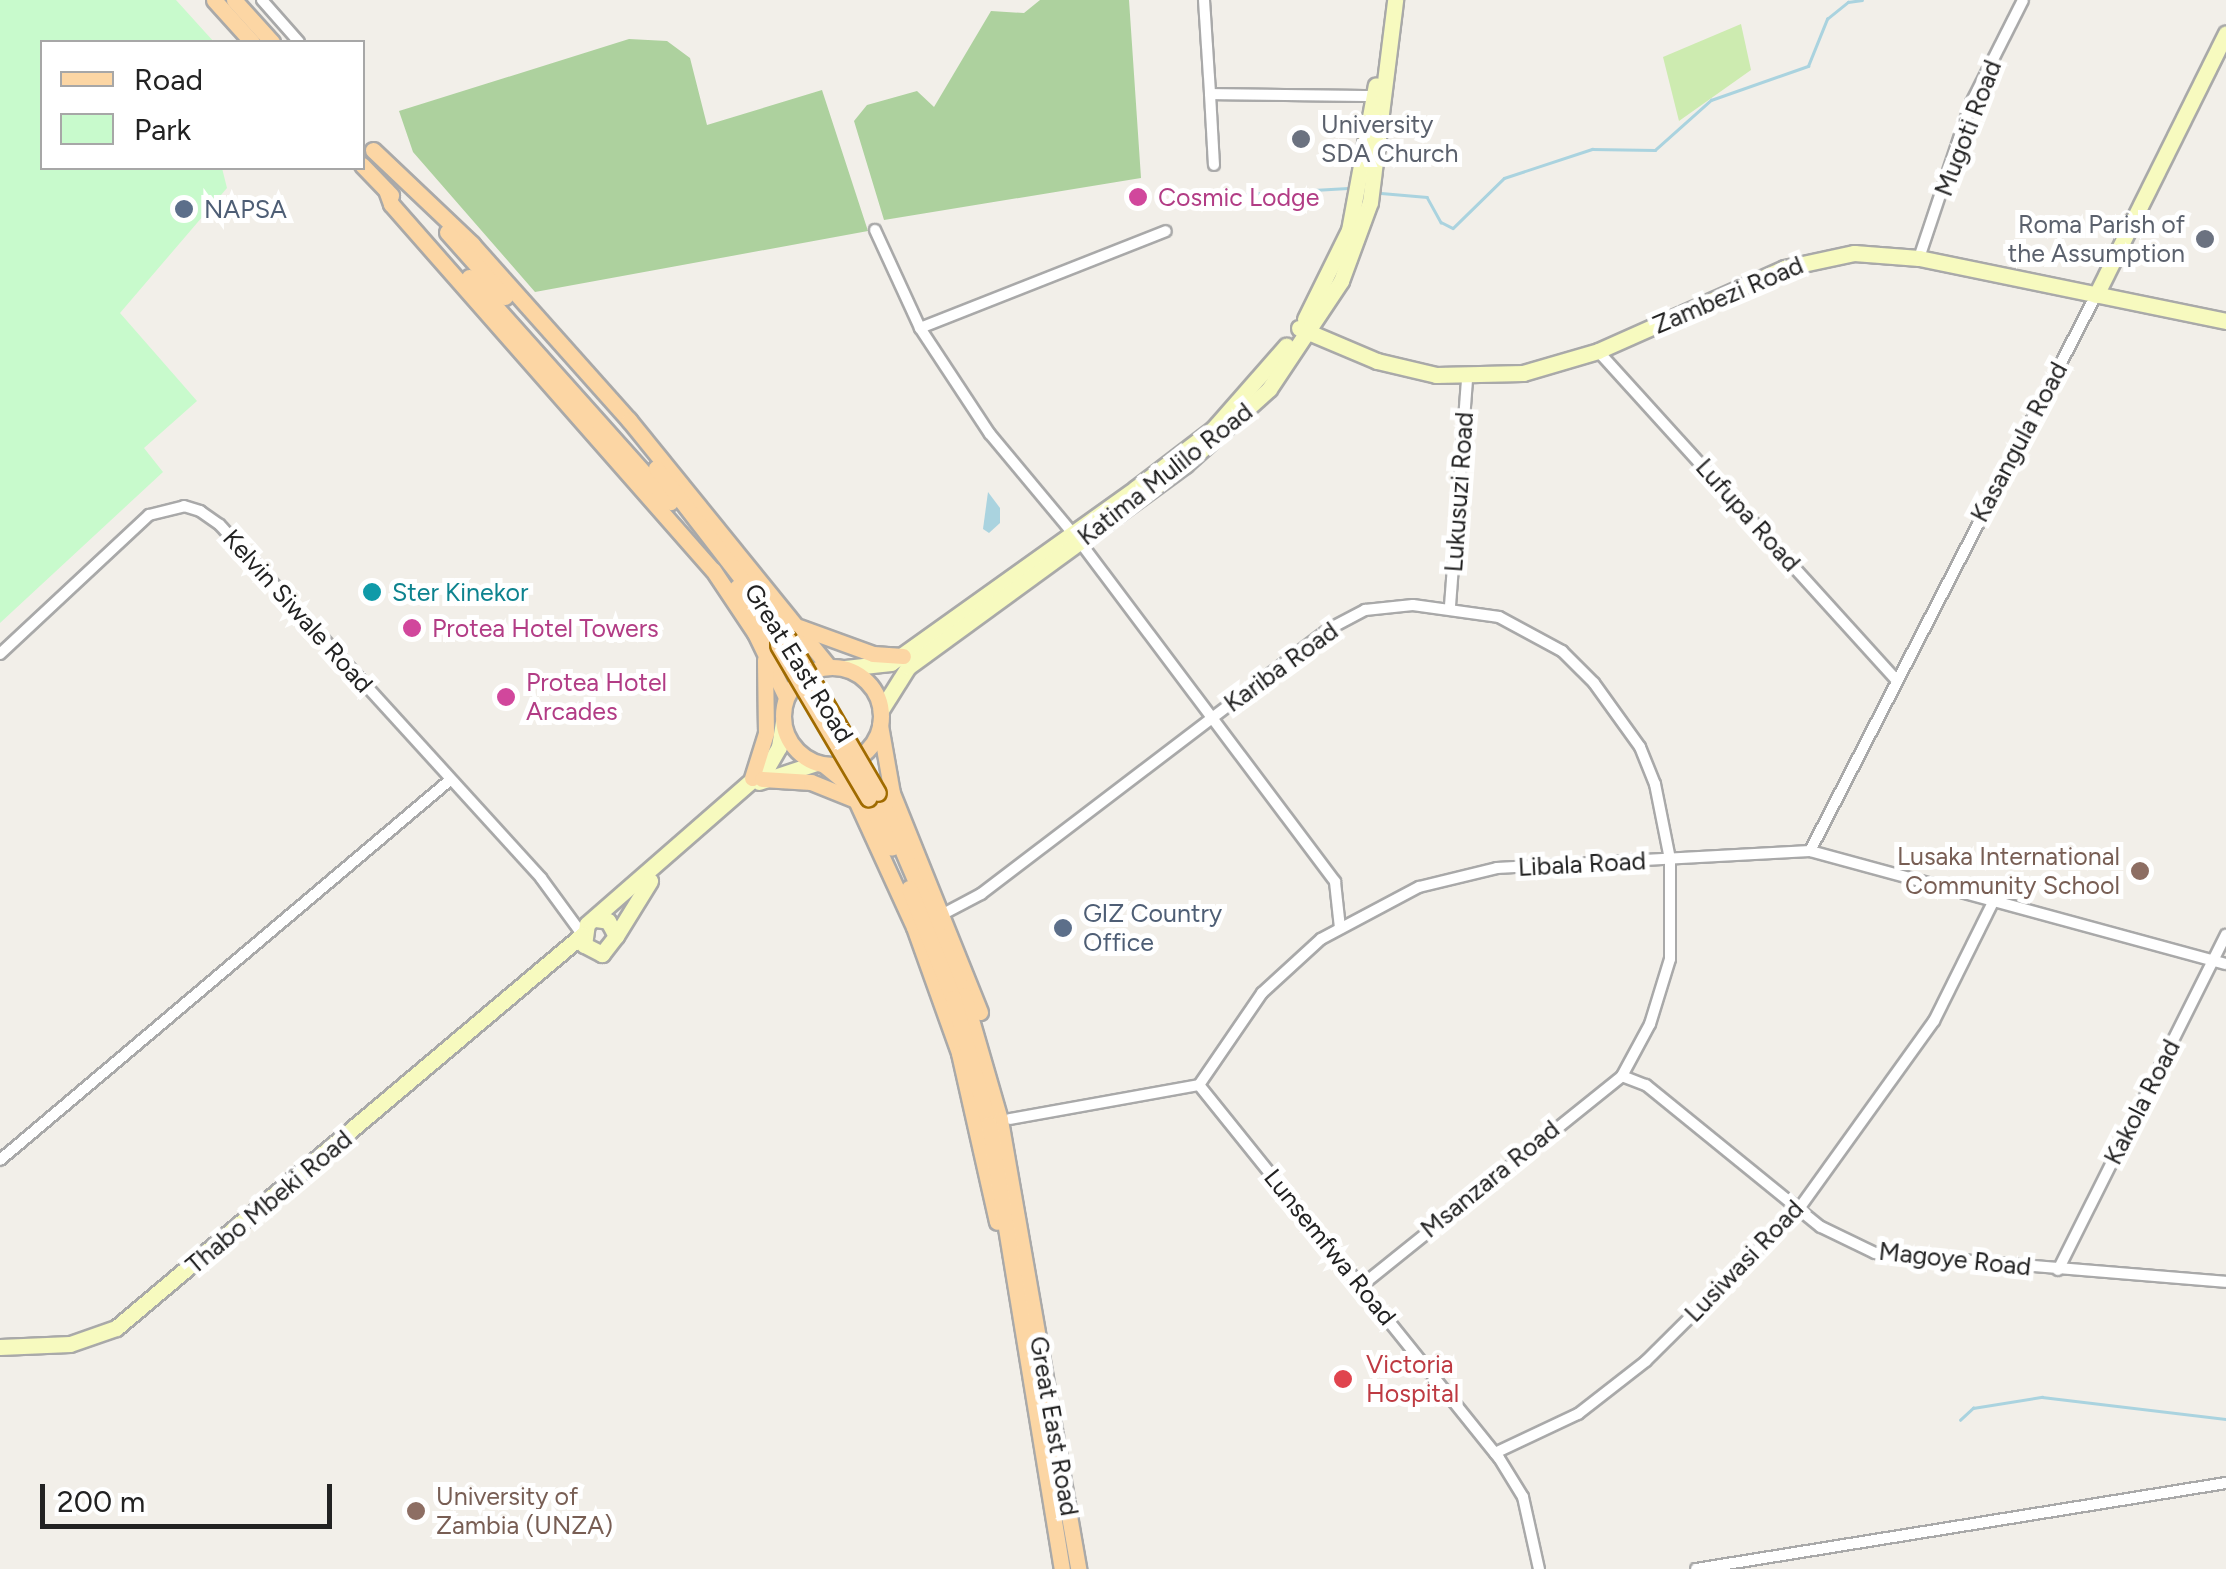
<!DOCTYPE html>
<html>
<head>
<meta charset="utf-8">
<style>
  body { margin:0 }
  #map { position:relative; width:2226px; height:1569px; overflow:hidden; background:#f2efe9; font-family:Figtree,sans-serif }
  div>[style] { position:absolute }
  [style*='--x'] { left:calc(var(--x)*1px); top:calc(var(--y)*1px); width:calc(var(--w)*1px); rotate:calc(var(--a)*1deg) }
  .grass>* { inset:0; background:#cdebb0 }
  .forest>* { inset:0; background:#add19e }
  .park>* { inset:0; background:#c8facc }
  .water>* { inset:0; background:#aad3df }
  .stream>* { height:2.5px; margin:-1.25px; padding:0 1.25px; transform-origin:1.25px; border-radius:1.25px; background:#aad3df }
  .roads { filter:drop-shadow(2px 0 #a9a9a9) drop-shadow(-2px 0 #a9a9a9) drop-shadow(0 2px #a9a9a9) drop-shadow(0 -2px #a9a9a9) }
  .minor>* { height:10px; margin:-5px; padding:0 5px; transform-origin:5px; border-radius:5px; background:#fff }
  .secondary>* { height:15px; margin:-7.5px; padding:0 7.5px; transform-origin:7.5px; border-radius:7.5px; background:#f7fabf }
  .primary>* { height:15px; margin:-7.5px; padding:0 7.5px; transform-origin:7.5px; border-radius:7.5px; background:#fcd6a4 }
  .primary>.ring { margin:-7.5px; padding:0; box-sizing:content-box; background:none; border:15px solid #fcd6a4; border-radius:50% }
  .bridges { filter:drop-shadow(2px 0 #a06b00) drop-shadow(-2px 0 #a06b00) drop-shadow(0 2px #a06b00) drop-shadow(0 -2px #a06b00) }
  .primary-bridge>* { height:15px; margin:-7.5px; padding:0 7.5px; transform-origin:7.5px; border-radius:7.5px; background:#fcd6a4 }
  .dots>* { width:28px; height:28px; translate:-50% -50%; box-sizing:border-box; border:5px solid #fff; border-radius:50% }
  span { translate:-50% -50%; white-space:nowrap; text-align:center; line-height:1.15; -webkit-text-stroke:10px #fff; paint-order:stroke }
  .worship-label { font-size:25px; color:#5b616d }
  .left { translate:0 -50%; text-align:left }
  .right { translate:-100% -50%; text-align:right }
  .street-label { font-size:25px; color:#222 }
  .hotel-label { font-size:25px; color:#b23c85 }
  .service-label { font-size:25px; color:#4e5e75 }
  .culture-label { font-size:25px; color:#0d838f }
  .education-label { font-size:25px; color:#785e54 }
  .health-label { font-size:25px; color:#be3a42 }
  .legend { position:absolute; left:40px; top:40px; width:325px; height:130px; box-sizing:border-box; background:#fff; border:2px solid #a7a7a7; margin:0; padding:12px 18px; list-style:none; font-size:30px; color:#222 }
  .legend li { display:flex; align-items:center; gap:20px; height:50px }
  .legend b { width:50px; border:2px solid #a7a7a7 }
  .scale { position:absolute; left:40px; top:1484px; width:292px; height:45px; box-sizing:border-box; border:5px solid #222; border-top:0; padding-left:12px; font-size:30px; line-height:35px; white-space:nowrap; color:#222; -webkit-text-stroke:8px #fff; paint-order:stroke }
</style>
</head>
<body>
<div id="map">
  <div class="grass">
    <div style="clip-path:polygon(1741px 24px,1751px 70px,1679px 121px,1663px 57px)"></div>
  </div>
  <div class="forest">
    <div style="clip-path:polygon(1040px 0,1129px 0,1141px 178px,884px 220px,854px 121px,867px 105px,917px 91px,934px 107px,991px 11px,1024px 13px)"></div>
    <div style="clip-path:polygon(629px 39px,667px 41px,690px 58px,707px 125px,822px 90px,868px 231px,535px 292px,413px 152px,399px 111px)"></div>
  </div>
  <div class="park">
    <div style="clip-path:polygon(0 0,176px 0,214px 42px,42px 42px,42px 168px,222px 168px,227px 188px,120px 313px,197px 401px,144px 448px,163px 472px,0 623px)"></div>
  </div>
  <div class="water">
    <div style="clip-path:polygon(988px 492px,1000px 508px,1000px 523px,989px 533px,983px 529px)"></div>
  </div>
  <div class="stream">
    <div style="--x:1381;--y:193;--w:46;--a:5"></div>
    <div style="--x:1427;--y:197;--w:29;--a:61"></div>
    <div style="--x:1441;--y:222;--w:13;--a:27"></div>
    <div style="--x:1453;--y:228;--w:71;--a:-44.4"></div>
    <div style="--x:1504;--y:178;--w:93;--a:-18.2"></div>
    <div style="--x:1592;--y:149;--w:63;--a:0.9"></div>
    <div style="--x:1655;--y:150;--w:75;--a:-41.8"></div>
    <div style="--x:1711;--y:100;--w:103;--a:-19.3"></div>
    <div style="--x:1808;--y:66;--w:51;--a:-68"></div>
    <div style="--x:1827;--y:19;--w:27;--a:-39"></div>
    <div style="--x:1848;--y:2;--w:14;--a:-8"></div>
    <div style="--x:1228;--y:195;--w:120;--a:-3.3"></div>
    <div style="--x:1960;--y:1420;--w:18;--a:-43"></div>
    <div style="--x:1973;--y:1408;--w:70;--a:-9.1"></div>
    <div style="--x:2042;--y:1397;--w:185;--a:6.8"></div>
  </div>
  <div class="roads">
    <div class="minor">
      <div style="--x:262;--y:0;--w:56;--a:48.6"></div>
      <div style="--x:1204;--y:0;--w:94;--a:86.3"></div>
      <div style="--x:1210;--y:94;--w:170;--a:0.7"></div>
      <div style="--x:1210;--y:94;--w:71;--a:86.8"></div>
      <div style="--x:875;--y:230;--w:108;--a:65.3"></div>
      <div style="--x:920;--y:328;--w:127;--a:56.6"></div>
      <div style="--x:990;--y:434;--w:141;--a:50.2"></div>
      <div style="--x:1080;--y:542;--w:425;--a:53.1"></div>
      <div style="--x:1335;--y:882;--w:46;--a:83.8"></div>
      <div style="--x:1919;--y:258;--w:163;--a:-71.5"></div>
      <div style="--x:1971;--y:103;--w:115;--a:-63.2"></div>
      <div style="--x:920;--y:328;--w:264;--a:-21.5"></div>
      <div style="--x:1598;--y:351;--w:444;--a:47.8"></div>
      <div style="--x:1450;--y:606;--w:229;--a:-85.7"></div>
      <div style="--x:0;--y:654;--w:204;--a:-43"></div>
      <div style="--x:149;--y:515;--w:36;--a:-14"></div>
      <div style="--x:184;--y:506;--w:17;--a:17"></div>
      <div style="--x:200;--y:511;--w:24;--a:35"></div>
      <div style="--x:220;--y:525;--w:477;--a:47.7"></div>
      <div style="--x:541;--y:878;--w:69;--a:53.8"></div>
      <div style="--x:1810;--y:851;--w:625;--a:-62.78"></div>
      <div style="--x:945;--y:913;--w:41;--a:-27.8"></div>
      <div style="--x:981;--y:894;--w:437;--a:-37.3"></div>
      <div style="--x:1329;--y:629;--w:41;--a:-27.8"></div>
      <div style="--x:1365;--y:610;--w:48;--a:-5.9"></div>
      <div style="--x:1413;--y:605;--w:87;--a:7.9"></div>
      <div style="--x:1499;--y:617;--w:72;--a:28.4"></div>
      <div style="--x:1562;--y:651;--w:45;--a:45"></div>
      <div style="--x:1594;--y:683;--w:79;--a:54.3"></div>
      <div style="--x:1640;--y:747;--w:40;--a:68"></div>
      <div style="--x:1655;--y:784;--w:76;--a:78.7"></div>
      <div style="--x:1670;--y:859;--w:100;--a:90"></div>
      <div style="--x:1670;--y:959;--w:68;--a:107.1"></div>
      <div style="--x:1650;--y:1024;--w:59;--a:118.3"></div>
      <div style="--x:1622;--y:1076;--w:26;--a:21"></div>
      <div style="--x:1646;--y:1085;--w:225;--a:39.1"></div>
      <div style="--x:1821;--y:1227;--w:60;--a:25.7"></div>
      <div style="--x:1875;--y:1253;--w:352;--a:4.7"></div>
      <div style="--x:1199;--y:1085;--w:479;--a:51.2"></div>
      <div style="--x:1499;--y:1458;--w:46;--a:58.4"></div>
      <div style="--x:1523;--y:1497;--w:74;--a:77.5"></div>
      <div style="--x:1010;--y:1119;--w:192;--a:-10.2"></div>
      <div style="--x:1199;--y:1085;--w:112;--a:-55.6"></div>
      <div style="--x:1262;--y:993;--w:80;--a:-42.5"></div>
      <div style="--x:1321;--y:939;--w:111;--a:-28"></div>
      <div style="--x:1419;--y:887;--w:80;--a:-13.7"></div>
      <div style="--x:1497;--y:868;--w:313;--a:-3.1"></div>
      <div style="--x:1810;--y:851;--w:431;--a:15.2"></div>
      <div style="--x:0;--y:1160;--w:589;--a:-40.18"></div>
      <div style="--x:2058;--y:1270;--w:375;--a:-63.4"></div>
      <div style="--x:1361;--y:1286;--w:335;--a:-38.8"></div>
      <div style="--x:1495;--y:1453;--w:92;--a:-25.2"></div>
      <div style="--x:1578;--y:1414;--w:86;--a:-37.9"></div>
      <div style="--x:1646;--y:1361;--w:214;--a:-44.8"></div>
      <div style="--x:1798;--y:1210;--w:233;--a:-54.3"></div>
      <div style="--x:1934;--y:1021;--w:133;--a:-63.6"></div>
      <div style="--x:1696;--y:1569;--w:537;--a:-9.22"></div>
    </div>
    <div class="secondary">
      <div style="--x:2096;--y:295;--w:292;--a:-63.6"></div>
      <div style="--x:1305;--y:319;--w:99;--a:-63.7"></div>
      <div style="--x:1349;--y:230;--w:147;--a:-79.5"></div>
      <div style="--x:1299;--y:328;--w:85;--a:22.9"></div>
      <div style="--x:1377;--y:361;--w:61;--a:13.3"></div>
      <div style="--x:1436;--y:375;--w:87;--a:-1.3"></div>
      <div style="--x:1523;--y:373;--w:78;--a:-16.3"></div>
      <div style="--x:1598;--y:351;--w:204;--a:-24"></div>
      <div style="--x:1784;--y:268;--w:72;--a:-12.1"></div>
      <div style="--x:1854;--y:253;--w:65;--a:4.4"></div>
      <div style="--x:1919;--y:258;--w:313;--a:11.6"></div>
      <div style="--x:845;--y:668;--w:46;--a:-6.2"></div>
      <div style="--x:891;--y:663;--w:301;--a:-35.5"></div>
      <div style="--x:1136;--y:488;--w:97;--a:-37.5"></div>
      <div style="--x:1213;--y:429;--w:111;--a:-48.7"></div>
      <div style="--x:881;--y:710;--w:51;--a:-57.9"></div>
      <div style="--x:908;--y:667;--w:343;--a:-36.1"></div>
      <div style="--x:1185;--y:465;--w:113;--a:-42.1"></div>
      <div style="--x:1269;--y:389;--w:130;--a:-56.3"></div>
      <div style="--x:1341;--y:281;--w:84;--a:-69.8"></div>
      <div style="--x:1370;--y:202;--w:204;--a:-82.9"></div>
      <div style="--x:759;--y:782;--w:60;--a:-18.4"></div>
      <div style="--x:596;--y:919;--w:12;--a:9"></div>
      <div style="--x:608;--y:921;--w:17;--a:62"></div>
      <div style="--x:616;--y:936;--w:23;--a:128"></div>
      <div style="--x:602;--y:954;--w:20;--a:-153"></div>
      <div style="--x:584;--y:945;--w:21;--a:-82"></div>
      <div style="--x:587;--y:924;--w:240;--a:-41.1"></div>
      <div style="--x:768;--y:766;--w:22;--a:-60"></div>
      <div style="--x:779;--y:747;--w:25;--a:-81"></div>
      <div style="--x:616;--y:936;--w:65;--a:-58.3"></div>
      <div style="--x:0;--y:1347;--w:70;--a:-2.5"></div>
      <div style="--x:70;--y:1344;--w:49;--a:-19.2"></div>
      <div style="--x:116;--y:1328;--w:610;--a:-40.14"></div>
    </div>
    <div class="primary">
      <div style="--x:214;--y:0;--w:57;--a:47.9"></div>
      <div style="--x:234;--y:0;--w:57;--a:47.9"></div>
      <div style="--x:373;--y:150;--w:137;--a:43.5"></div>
      <div style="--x:472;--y:244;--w:236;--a:48.3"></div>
      <div style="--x:629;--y:420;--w:316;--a:51"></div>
      <div style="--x:362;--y:165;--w:42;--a:46"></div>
      <div style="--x:386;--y:190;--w:15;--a:70"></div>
      <div style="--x:391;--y:204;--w:487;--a:48.7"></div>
      <div style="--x:713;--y:570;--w:76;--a:56.3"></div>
      <div style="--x:755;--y:633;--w:71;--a:64.2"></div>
      <div style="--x:447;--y:232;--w:87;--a:48.3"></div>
      <div style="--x:469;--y:277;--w:302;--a:48.2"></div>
      <div style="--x:656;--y:468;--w:216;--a:52.3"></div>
      <div style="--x:737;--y:587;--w:71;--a:54.7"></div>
      <div style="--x:799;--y:627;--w:79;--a:20"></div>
      <div style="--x:873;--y:654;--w:30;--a:4"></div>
      <div class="ring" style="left:783px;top:667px;width:83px;height:83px"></div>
      <div style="--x:880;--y:725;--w:69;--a:80"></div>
      <div style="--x:892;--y:793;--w:236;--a:68.1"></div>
      <div style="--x:824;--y:765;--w:32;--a:39"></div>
      <div style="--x:849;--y:785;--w:156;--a:65.4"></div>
      <div style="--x:914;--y:927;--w:134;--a:70.3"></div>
      <div style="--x:959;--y:1053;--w:173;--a:77.3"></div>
      <div style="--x:752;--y:778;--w:47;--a:-72.7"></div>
      <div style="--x:766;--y:733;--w:73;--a:-90.8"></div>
      <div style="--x:762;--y:779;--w:49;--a:3.5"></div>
      <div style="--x:811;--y:782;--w:51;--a:22"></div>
      <div style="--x:878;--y:793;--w:220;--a:66.9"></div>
      <div style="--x:964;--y:995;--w:130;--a:73.9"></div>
      <div style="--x:1000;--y:1120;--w:456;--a:80.1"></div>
      <div style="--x:868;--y:798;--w:55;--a:64.4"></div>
      <div style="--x:909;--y:888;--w:118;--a:68.2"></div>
      <div style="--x:953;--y:998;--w:131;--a:74.1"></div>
      <div style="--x:989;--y:1124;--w:451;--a:80.7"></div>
    </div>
  </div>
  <div class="bridges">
    <div class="primary-bridge">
      <div style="--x:788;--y:639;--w:178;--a:59.7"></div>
      <div style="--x:778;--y:645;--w:178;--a:59.5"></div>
    </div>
  </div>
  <div class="dots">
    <div style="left:1301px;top:139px;background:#6b7280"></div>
    <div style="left:1138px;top:197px;background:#d1479c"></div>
    <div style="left:184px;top:209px;background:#5c6f8a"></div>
    <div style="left:2205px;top:239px;background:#6b7280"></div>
    <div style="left:372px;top:592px;background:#0f9aa8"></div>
    <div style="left:412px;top:628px;background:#d1479c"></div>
    <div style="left:506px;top:697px;background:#d1479c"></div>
    <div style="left:2140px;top:871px;background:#8d6e63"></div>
    <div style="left:1063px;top:928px;background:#5c6f8a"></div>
    <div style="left:1343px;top:1379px;background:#e0444e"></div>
    <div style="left:416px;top:1511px;background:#8d6e63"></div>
  </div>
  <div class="worship-label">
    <span class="left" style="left:1321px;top:139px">University<br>SDA Church</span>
    <span class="right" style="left:2185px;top:239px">Roma Parish of<br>the Assumption</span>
  </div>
  <div class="street-label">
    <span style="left:1968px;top:128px;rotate:-69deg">Mugoti Road</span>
    <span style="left:1728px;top:295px;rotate:-23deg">Zambezi Road</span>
    <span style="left:2019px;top:442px;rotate:-62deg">Kasangula Road</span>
    <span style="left:1165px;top:474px;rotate:-38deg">Katima Mulilo Road</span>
    <span style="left:1459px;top:492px;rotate:-86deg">Lukusuzi Road</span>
    <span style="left:1748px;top:515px;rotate:48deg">Lufupa Road</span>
    <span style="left:298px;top:611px;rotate:48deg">Kelvin Siwale Road</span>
    <span style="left:799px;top:663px;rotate:58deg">Great East Road</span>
    <span style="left:1281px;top:667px;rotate:-36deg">Kariba Road</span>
    <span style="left:1582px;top:864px;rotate:-3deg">Libala Road</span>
    <span style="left:2142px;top:1102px;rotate:-63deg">Kakola Road</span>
    <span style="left:1490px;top:1179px;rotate:-39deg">Msanzara Road</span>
    <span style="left:269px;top:1202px;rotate:-40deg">Thabo Mbeki Road</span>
    <span style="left:1330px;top:1247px;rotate:51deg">Lunsemfwa Road</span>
    <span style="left:1955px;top:1259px;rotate:6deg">Magoye Road</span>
    <span style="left:1744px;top:1261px;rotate:-46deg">Lusiwasi Road</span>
    <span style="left:1054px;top:1426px;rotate:80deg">Great East Road</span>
  </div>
  <div class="hotel-label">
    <span class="left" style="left:1158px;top:197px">Cosmic Lodge</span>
    <span class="left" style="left:432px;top:628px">Protea Hotel Towers</span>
    <span class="left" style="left:526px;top:697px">Protea Hotel<br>Arcades</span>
  </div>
  <div class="service-label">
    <span class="left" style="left:204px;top:209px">NAPSA</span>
    <span class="left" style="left:1083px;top:928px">GIZ Country<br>Office</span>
  </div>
  <div class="culture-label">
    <span class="left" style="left:392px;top:592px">Ster Kinekor</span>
  </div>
  <div class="education-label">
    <span class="right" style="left:2120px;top:871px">Lusaka International<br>Community School</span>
    <span class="left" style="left:436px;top:1511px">University of<br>Zambia (UNZA)</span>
  </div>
  <div class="health-label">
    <span class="left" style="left:1366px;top:1379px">Victoria<br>Hospital</span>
  </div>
  <ul class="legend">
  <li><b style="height:12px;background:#fcd6a4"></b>Road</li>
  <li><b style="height:28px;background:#c8facc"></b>Park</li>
  </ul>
  <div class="scale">200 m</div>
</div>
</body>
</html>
